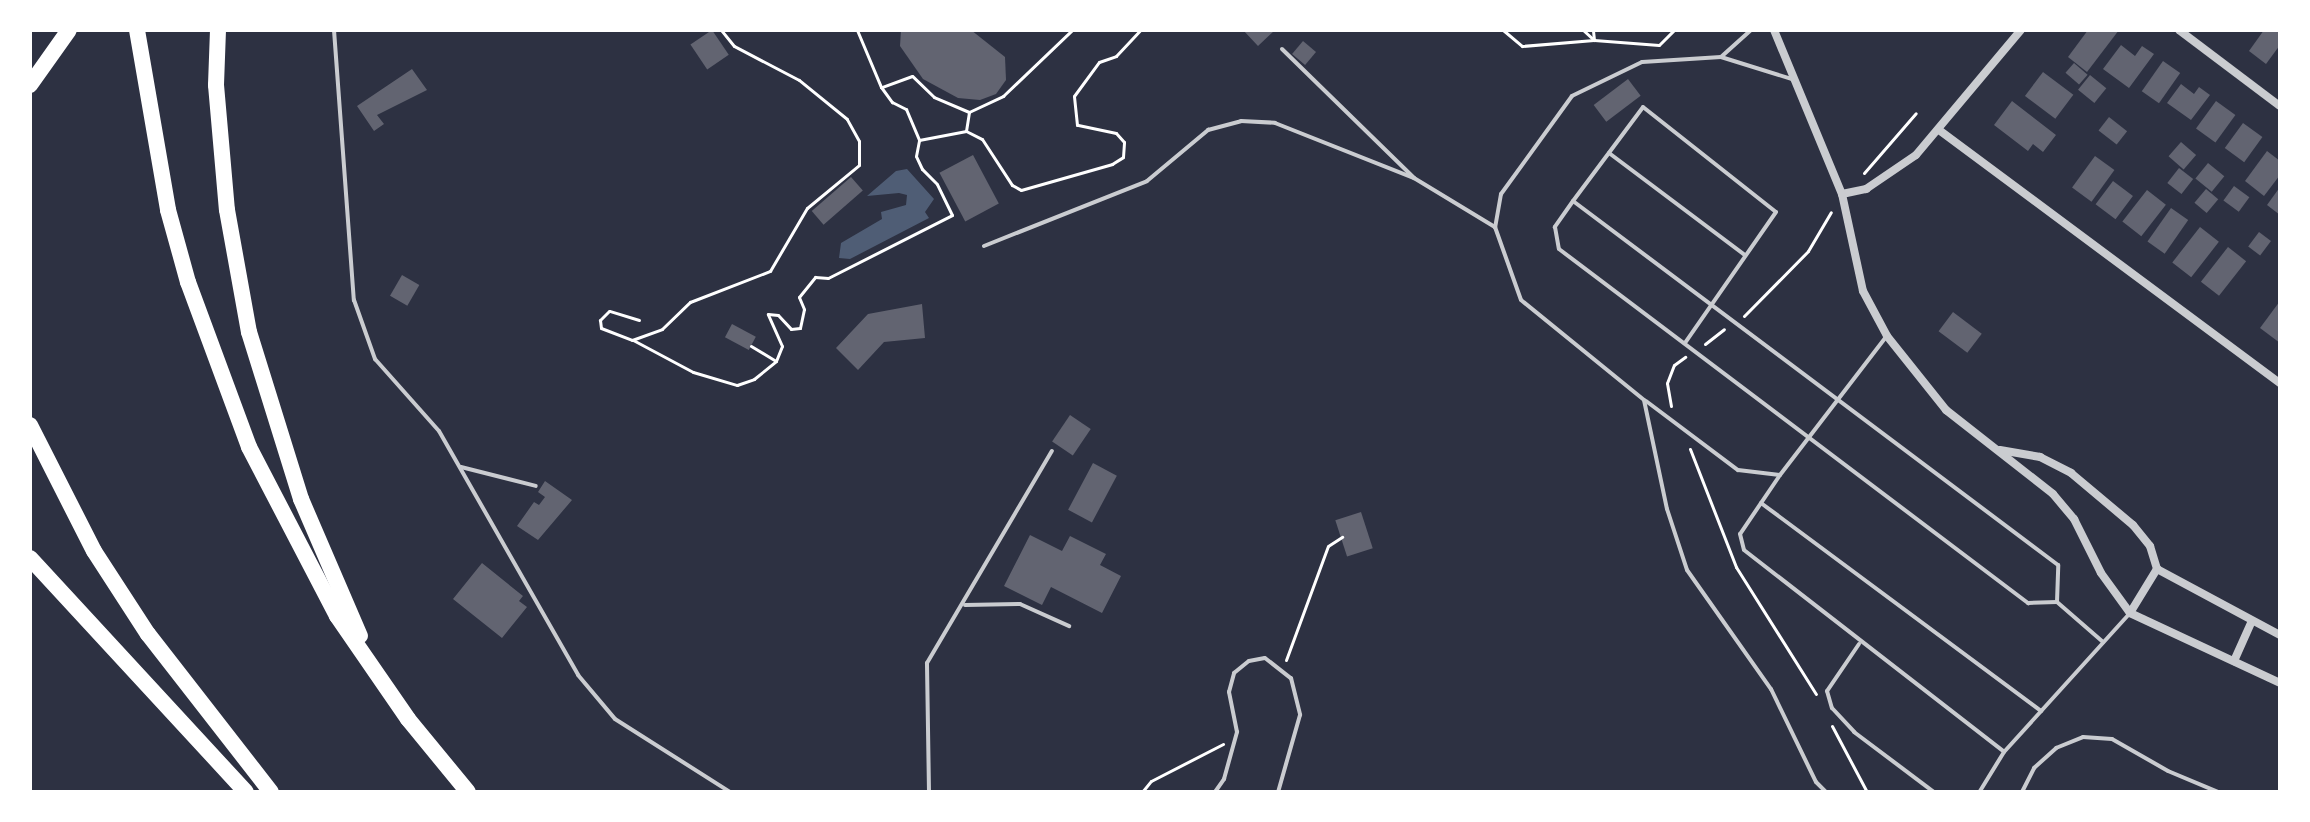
<!DOCTYPE html>
<html>
<head>
<meta charset="utf-8">
<style>
  body { margin:0 }
  #map { position:relative; width:2310px; height:822px; overflow:hidden; background:#2d3142; font-family:"Zilla Slab",serif }
  div>[style] { position:absolute }
  [style*='--x'] { left:calc(var(--x)*1px); top:calc(var(--y)*1px); width:calc(var(--w)*1px); rotate:calc(var(--a)*1deg) }
  .water>* { inset:0; background:#4f5d75 }
  .building>* { inset:0; background:#626471; transform-origin:0 0 }
  .path>* { height:3px; margin:-1.5px; padding:0 1.5px; transform-origin:1.5px; border-radius:1.5px; background:#fff }
  .service>* { height:4px; margin:-2px; padding:0 2px; transform-origin:2px; border-radius:2px; background:#caccd0 }
  .minor>* { height:8px; margin:-4px; padding:0 4px; transform-origin:4px; border-radius:4px; background:#caccd0 }
  .motorway>* { height:16px; margin:-8px; padding:0 8px; transform-origin:8px; border-radius:8px; background:#fff }
  span { translate:-50% -50%; white-space:nowrap; text-align:center; line-height:1.15; -webkit-text-stroke:8px #fff; paint-order:stroke }
  .frame { position:absolute; inset:0; border:32px solid #fff; pointer-events:none }
</style>
</head>
<body>
<div id="map">
  <div class="water">
    <div style="clip-path:polygon(907px 169px,934px 199px,925px 212px,929px 218px,850px 259px,839px 258px,841px 243px,882px 219px,881px 212px,906px 205px,907px 195px,899px 193px,867px 196px,896px 171px)"></div>
  </div>
  <div class="building">
    <div style="left:712px;top:30px;width:30px;height:26px;rotate:56deg"></div>
    <div style="clip-path:polygon(901px 30px,971px 30px,1005px 57px,1006px 80px,996px 94px,980px 100px,958px 98px,923px 79px,900px 46px)"></div>
    <div style="clip-path:polygon(1243px 30px,1275px 30px,1258px 46px)"></div>
    <div style="clip-path:polygon(2088px 30px,2119px 30px,2087px 72px,2068px 57px)"></div>
    <div style="clip-path:polygon(2264px 30px,2280px 30px,2280px 45px,2266px 64px,2249px 51px)"></div>
    <div style="left:1303px;top:41px;width:17px;height:17px;rotate:40deg"></div>
    <div style="clip-path:polygon(2121px 45px,2135px 56px,2142px 46px,2154px 54px,2129px 88px,2103px 69px)"></div>
    <div style="left:2163px;top:61px;width:21px;height:37px;rotate:35deg"></div>
    <div style="left:2074px;top:63px;width:18px;height:13px;rotate:41deg"></div>
    <div style="clip-path:polygon(412px 69px,427px 90px,377px 115px,384px 124px,374px 131px,357px 106px)"></div>
    <div style="left:2043px;top:72px;width:38px;height:30px;rotate:37deg"></div>
    <div style="left:2090px;top:75px;width:21px;height:19px;rotate:39deg"></div>
    <div style="left:1628px;top:79px;width:21px;height:43px;rotate:53deg"></div>
    <div style="clip-path:polygon(2181px 84px,2194px 94px,2199px 87px,2210px 95px,2191px 120px,2167px 103px)"></div>
    <div style="clip-path:polygon(2012px 101px,2056px 135px,2043px 152px,2033px 144px,2028px 151px,1994px 125px)"></div>
    <div style="left:2216px;top:101px;width:24px;height:34px;rotate:36deg"></div>
    <div style="left:2109px;top:117px;width:23px;height:17px;rotate:38deg"></div>
    <div style="left:2243px;top:123px;width:24px;height:31px;rotate:36deg"></div>
    <div style="left:2181px;top:142px;width:20px;height:19px;rotate:41deg"></div>
    <div style="clip-path:polygon(2267px 151px,2280px 161px,2280px 175px,2264px 196px,2245px 181px)"></div>
    <div style="left:973px;top:155px;width:55px;height:38px;rotate:62deg"></div>
    <div style="left:2095px;top:156px;width:24px;height:39px;rotate:36deg"></div>
    <div style="left:2208px;top:163px;width:21px;height:20px;rotate:39deg"></div>
    <div style="left:2179px;top:168px;width:18px;height:19px;rotate:38deg"></div>
    <div style="left:851px;top:177px;width:18px;height:52px;rotate:49deg"></div>
    <div style="left:2113px;top:181px;width:25px;height:29px;rotate:37deg"></div>
    <div style="left:2234px;top:186px;width:19px;height:18px;rotate:36deg"></div>
    <div style="clip-path:polygon(2280px 187px,2280px 215px,2267px 205px)"></div>
    <div style="left:2206px;top:189px;width:16px;height:18px;rotate:40deg"></div>
    <div style="left:2147px;top:190px;width:24px;height:40px;rotate:38deg"></div>
    <div style="left:2171px;top:208px;width:21px;height:41px;rotate:35deg"></div>
    <div style="left:2200px;top:227px;width:24px;height:45px;rotate:38deg"></div>
    <div style="left:2259px;top:232px;width:15px;height:18px;rotate:37deg"></div>
    <div style="left:2228px;top:247px;width:23px;height:44px;rotate:38deg"></div>
    <div style="left:402px;top:275px;width:20px;height:24px;rotate:30deg"></div>
    <div style="clip-path:polygon(2280px 301px,2280px 343px,2260px 328px)"></div>
    <div style="clip-path:polygon(922px 304px,925px 338px,884px 342px,858px 370px,836px 348px,868px 314px)"></div>
    <div style="left:1953px;top:312px;width:36px;height:24px;rotate:37deg"></div>
    <div style="left:732px;top:324px;width:27px;height:15px;rotate:28deg"></div>
    <div style="left:1070px;top:415px;width:25px;height:32px;rotate:34deg"></div>
    <div style="left:1093px;top:463px;width:27px;height:53px;rotate:28deg"></div>
    <div style="clip-path:polygon(545px 481px,572px 500px,538px 540px,517px 526px,534px 502px,539px 505px,545px 497px,538px 492px)"></div>
    <div style="left:1361px;top:512px;width:38px;height:27px;rotate:72deg"></div>
    <div style="clip-path:polygon(1030px 535px,1062px 551px,1070px 536px,1106px 554px,1100px 565px,1121px 576px,1102px 613px,1051px 587px,1042px 605px,1004px 586px)"></div>
    <div style="clip-path:polygon(482px 563px,523px 596px,519px 601px,527px 607px,502px 638px,453px 599px)"></div>
  </div>
  <div class="path">
    <div style="--x:857;--y:30;--w:62;--a:67.2"></div>
    <div style="--x:1503;--y:30;--w:25;--a:40"></div>
    <div style="--x:1522;--y:46;--w:72;--a:-4.8"></div>
    <div style="--x:1594;--y:40;--w:65;--a:4.4"></div>
    <div style="--x:1659;--y:45;--w:21;--a:-45"></div>
    <div style="--x:1583;--y:30;--w:15;--a:42"></div>
    <div style="--x:1594;--y:40;--w:10;--a:-96"></div>
    <div style="--x:969;--y:112;--w:38;--a:-25"></div>
    <div style="--x:1003;--y:96;--w:95;--a:-43.7"></div>
    <div style="--x:966;--y:131;--w:19;--a:-81"></div>
    <div style="--x:969;--y:112;--w:38;--a:-157"></div>
    <div style="--x:934;--y:97;--w:30;--a:-136"></div>
    <div style="--x:912;--y:76;--w:33;--a:160"></div>
    <div style="--x:881;--y:87;--w:19;--a:54"></div>
    <div style="--x:892;--y:102;--w:16;--a:27"></div>
    <div style="--x:906;--y:109;--w:34;--a:67"></div>
    <div style="--x:919;--y:140;--w:48;--a:-10.8"></div>
    <div style="--x:966;--y:131;--w:18;--a:27"></div>
    <div style="--x:982;--y:139;--w:55;--a:56.9"></div>
    <div style="--x:1012;--y:185;--w:10;--a:29"></div>
    <div style="--x:1021;--y:190;--w:95;--a:-15.9"></div>
    <div style="--x:1112;--y:164;--w:13;--a:-32"></div>
    <div style="--x:1123;--y:157;--w:15;--a:-86"></div>
    <div style="--x:1124;--y:142;--w:12;--a:-132"></div>
    <div style="--x:1116;--y:133;--w:40;--a:-168"></div>
    <div style="--x:1077;--y:125;--w:29;--a:-96"></div>
    <div style="--x:1074;--y:96;--w:42;--a:-53.7"></div>
    <div style="--x:1099;--y:62;--w:18;--a:-19"></div>
    <div style="--x:1116;--y:56;--w:35;--a:-47"></div>
    <div style="--x:1864;--y:173;--w:79;--a:-49.1"></div>
    <div style="--x:1744;--y:316;--w:91;--a:-45.4"></div>
    <div style="--x:1808;--y:251;--w:45;--a:-59.5"></div>
    <div style="--x:639;--y:320;--w:31;--a:-163"></div>
    <div style="--x:609;--y:311;--w:13;--a:135"></div>
    <div style="--x:600;--y:320;--w:8;--a:83"></div>
    <div style="--x:601;--y:328;--w:33;--a:21"></div>
    <div style="--x:632;--y:340;--w:32;--a:-20"></div>
    <div style="--x:662;--y:329;--w:39;--a:-44"></div>
    <div style="--x:690;--y:302;--w:86;--a:-21.2"></div>
    <div style="--x:770;--y:271;--w:73;--a:-59.6"></div>
    <div style="--x:807;--y:208;--w:67;--a:-39.6"></div>
    <div style="--x:859;--y:165;--w:24;--a:-90"></div>
    <div style="--x:859;--y:141;--w:25;--a:-119"></div>
    <div style="--x:847;--y:119;--w:62;--a:-140.9"></div>
    <div style="--x:799;--y:80;--w:73;--a:-152.4"></div>
    <div style="--x:734;--y:46;--w:21;--a:-129"></div>
    <div style="--x:633;--y:340;--w:68;--a:28.1"></div>
    <div style="--x:693;--y:372;--w:46;--a:16.5"></div>
    <div style="--x:737;--y:385;--w:18;--a:-19"></div>
    <div style="--x:754;--y:379;--w:28;--a:-39"></div>
    <div style="--x:776;--y:361;--w:16;--a:-68"></div>
    <div style="--x:782;--y:346;--w:35;--a:-114"></div>
    <div style="--x:768;--y:314;--w:10;--a:6"></div>
    <div style="--x:778;--y:315;--w:19;--a:47"></div>
    <div style="--x:791;--y:329;--w:9;--a:-6"></div>
    <div style="--x:800;--y:328;--w:19;--a:-78"></div>
    <div style="--x:804;--y:309;--w:13;--a:-113"></div>
    <div style="--x:799;--y:297;--w:26;--a:-51"></div>
    <div style="--x:815;--y:277;--w:13;--a:4"></div>
    <div style="--x:828;--y:278;--w:139;--a:-26.9"></div>
    <div style="--x:952;--y:215;--w:34;--a:-116"></div>
    <div style="--x:937;--y:184;--w:21;--a:-135"></div>
    <div style="--x:922;--y:169;--w:14;--a:-115"></div>
    <div style="--x:916;--y:156;--w:16;--a:-79"></div>
    <div style="--x:1705;--y:344;--w:24;--a:-38"></div>
    <div style="--x:751;--y:346;--w:29;--a:31"></div>
    <div style="--x:1671;--y:406;--w:23;--a:-100"></div>
    <div style="--x:1667;--y:383;--w:19;--a:-69"></div>
    <div style="--x:1674;--y:365;--w:14;--a:-36"></div>
    <div style="--x:1690;--y:449;--w:127;--a:68.7"></div>
    <div style="--x:1736;--y:567;--w:150;--a:57.8"></div>
    <div style="--x:1286;--y:660;--w:121;--a:-69.8"></div>
    <div style="--x:1328;--y:546;--w:17;--a:-33"></div>
    <div style="--x:1832;--y:726;--w:75;--a:62.1"></div>
    <div style="--x:1096;--y:792;--w:3;--a:0"></div>
    <div style="--x:1142;--y:792;--w:14;--a:-51"></div>
    <div style="--x:1151;--y:781;--w:81;--a:-27.2"></div>
  </div>
  <div class="service">
    <div style="--x:334;--y:30;--w:271;--a:85.8"></div>
    <div style="--x:354;--y:300;--w:63;--a:70.4"></div>
    <div style="--x:375;--y:359;--w:96;--a:48.4"></div>
    <div style="--x:439;--y:431;--w:281;--a:60.3"></div>
    <div style="--x:578;--y:675;--w:57;--a:49.9"></div>
    <div style="--x:615;--y:719;--w:136;--a:32.4"></div>
    <div style="--x:1751;--y:30;--w:40;--a:138"></div>
    <div style="--x:1721;--y:57;--w:79;--a:176.4"></div>
    <div style="--x:1642;--y:62;--w:78;--a:154.1"></div>
    <div style="--x:1572;--y:96;--w:121;--a:125.9"></div>
    <div style="--x:1501;--y:194;--w:34;--a:100"></div>
    <div style="--x:1495;--y:227;--w:77;--a:70.4"></div>
    <div style="--x:1521;--y:300;--w:159;--a:39.1"></div>
    <div style="--x:1644;--y:400;--w:111;--a:78.1"></div>
    <div style="--x:1667;--y:509;--w:64;--a:71.8"></div>
    <div style="--x:1687;--y:570;--w:146;--a:54.8"></div>
    <div style="--x:1771;--y:689;--w:103;--a:64.2"></div>
    <div style="--x:1816;--y:782;--w:14;--a:45"></div>
    <div style="--x:1282;--y:49;--w:185;--a:44.3"></div>
    <div style="--x:1414;--y:178;--w:95;--a:31.2"></div>
    <div style="--x:1721;--y:57;--w:77;--a:17.3"></div>
    <div style="--x:1609;--y:153;--w:170;--a:36.9"></div>
    <div style="--x:1573;--y:201;--w:117;--a:-53.3"></div>
    <div style="--x:1643;--y:107;--w:169;--a:38.3"></div>
    <div style="--x:1776;--y:212;--w:160;--a:124.8"></div>
    <div style="--x:984;--y:246;--w:175;--a:-21.7"></div>
    <div style="--x:1147;--y:181;--w:80;--a:-39.9"></div>
    <div style="--x:1208;--y:130;--w:34;--a:-15"></div>
    <div style="--x:1241;--y:121;--w:34;--a:3"></div>
    <div style="--x:1275;--y:123;--w:149;--a:21.6"></div>
    <div style="--x:1646;--y:401;--w:115;--a:36.9"></div>
    <div style="--x:1738;--y:470;--w:42;--a:6.8"></div>
    <div style="--x:1780;--y:475;--w:174;--a:-52.5"></div>
    <div style="--x:461;--y:467;--w:77;--a:14.2"></div>
    <div style="--x:1780;--y:475;--w:71;--a:124.1"></div>
    <div style="--x:1740;--y:534;--w:16;--a:76"></div>
    <div style="--x:1744;--y:550;--w:329;--a:37.8"></div>
    <div style="--x:2004;--y:752;--w:46;--a:121.6"></div>
    <div style="--x:1761;--y:503;--w:349;--a:36.6"></div>
    <div style="--x:2057;--y:602;--w:37;--a:-88"></div>
    <div style="--x:2058;--y:565;--w:606;--a:-143.11"></div>
    <div style="--x:1573;--y:201;--w:32;--a:125"></div>
    <div style="--x:1555;--y:227;--w:22;--a:80"></div>
    <div style="--x:1559;--y:249;--w:588;--a:37.05"></div>
    <div style="--x:2028;--y:603;--w:29;--a:-2"></div>
    <div style="--x:2057;--y:602;--w:61;--a:41"></div>
    <div style="--x:965;--y:605;--w:55;--a:-1"></div>
    <div style="--x:1020;--y:604;--w:54;--a:24.2"></div>
    <div style="--x:1859;--y:644;--w:57;--a:124.2"></div>
    <div style="--x:1827;--y:691;--w:18;--a:74"></div>
    <div style="--x:1832;--y:708;--w:33;--a:47"></div>
    <div style="--x:1854;--y:732;--w:100;--a:36.9"></div>
    <div style="--x:2004;--y:752;--w:188;--a:-47.8"></div>
    <div style="--x:929;--y:792;--w:129;--a:-90.9"></div>
    <div style="--x:927;--y:663;--w:246;--a:-59.5"></div>
    <div style="--x:1215;--y:792;--w:16;--a:-55"></div>
    <div style="--x:1224;--y:779;--w:49;--a:-74.5"></div>
    <div style="--x:1237;--y:732;--w:41;--a:-101.3"></div>
    <div style="--x:1229;--y:692;--w:20;--a:-75"></div>
    <div style="--x:1234;--y:673;--w:19;--a:-39"></div>
    <div style="--x:1249;--y:661;--w:16;--a:-11"></div>
    <div style="--x:1265;--y:658;--w:33;--a:38"></div>
    <div style="--x:1291;--y:678;--w:38;--a:76"></div>
    <div style="--x:1300;--y:715;--w:80;--a:105.9"></div>
    <div style="--x:2022;--y:792;--w:27;--a:-63"></div>
    <div style="--x:2034;--y:768;--w:30;--a:-42"></div>
    <div style="--x:2056;--y:748;--w:29;--a:-22"></div>
    <div style="--x:2083;--y:737;--w:29;--a:4"></div>
    <div style="--x:2112;--y:739;--w:64;--a:29.7"></div>
    <div style="--x:2168;--y:771;--w:54;--a:22.8"></div>
  </div>
  <div class="minor">
    <div style="--x:1774;--y:30;--w:178;--a:67.5"></div>
    <div style="--x:1842;--y:194;--w:25;--a:-12"></div>
    <div style="--x:1866;--y:189;--w:60;--a:-34.2"></div>
    <div style="--x:1916;--y:155;--w:163;--a:-50"></div>
    <div style="--x:2179;--y:30;--w:126;--a:37"></div>
    <div style="--x:1939;--y:130;--w:425;--a:36.6"></div>
    <div style="--x:1842;--y:194;--w:99;--a:77.8"></div>
    <div style="--x:1863;--y:291;--w:51;--a:61.9"></div>
    <div style="--x:1887;--y:336;--w:95;--a:51.4"></div>
    <div style="--x:1946;--y:410;--w:136;--a:38.1"></div>
    <div style="--x:2053;--y:494;--w:33;--a:50"></div>
    <div style="--x:2074;--y:519;--w:60;--a:63.4"></div>
    <div style="--x:2101;--y:573;--w:49;--a:54.1"></div>
    <div style="--x:2130;--y:613;--w:166;--a:25"></div>
    <div style="--x:2000;--y:450;--w:41;--a:9.9"></div>
    <div style="--x:2040;--y:457;--w:35;--a:27"></div>
    <div style="--x:2071;--y:473;--w:81;--a:40"></div>
    <div style="--x:2133;--y:525;--w:27;--a:51"></div>
    <div style="--x:2150;--y:546;--w:24;--a:73"></div>
    <div style="--x:2157;--y:569;--w:140;--a:28.2"></div>
    <div style="--x:2130;--y:613;--w:52;--a:-58.5"></div>
    <div style="--x:2234;--y:661;--w:42;--a:-65.9"></div>
  </div>
  <div class="motorway">
    <div style="--x:137;--y:30;--w:183;--a:80.2"></div>
    <div style="--x:168;--y:210;--w:75;--a:74.5"></div>
    <div style="--x:188;--y:282;--w:176;--a:69.7"></div>
    <div style="--x:249;--y:447;--w:191;--a:62.5"></div>
    <div style="--x:337;--y:616;--w:125;--a:55.4"></div>
    <div style="--x:408;--y:719;--w:94;--a:50.6"></div>
    <div style="--x:218;--y:30;--w:55;--a:92.1"></div>
    <div style="--x:216;--y:85;--w:125;--a:85"></div>
    <div style="--x:227;--y:210;--w:124;--a:79.8"></div>
    <div style="--x:249;--y:332;--w:175;--a:72.7"></div>
    <div style="--x:301;--y:499;--w:149;--a:66.7"></div>
    <div style="--x:30;--y:85;--w:67;--a:-54.7"></div>
    <div style="--x:30;--y:425;--w:141;--a:63.1"></div>
    <div style="--x:94;--y:551;--w:99;--a:57"></div>
    <div style="--x:148;--y:634;--w:200;--a:52.1"></div>
    <div style="--x:30;--y:558;--w:318;--a:47.3"></div>
  </div>
  <div class="frame"></div>
</div>
</body>
</html>
